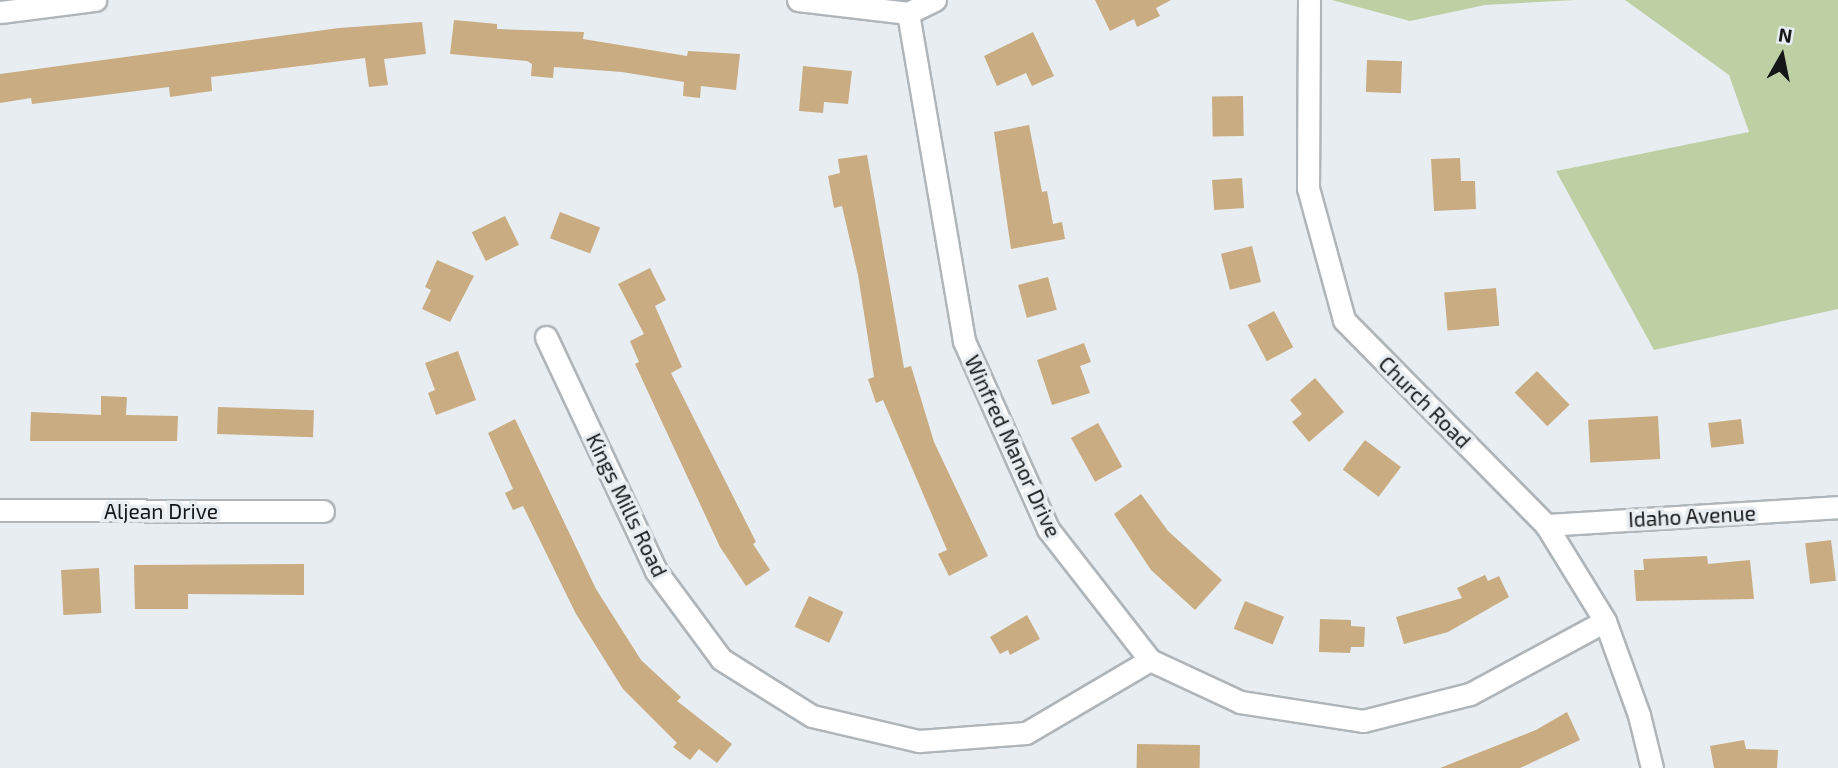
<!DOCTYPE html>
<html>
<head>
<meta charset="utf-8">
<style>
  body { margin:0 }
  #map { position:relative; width:1838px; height:768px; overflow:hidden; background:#e7edf1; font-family:"Exo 2",sans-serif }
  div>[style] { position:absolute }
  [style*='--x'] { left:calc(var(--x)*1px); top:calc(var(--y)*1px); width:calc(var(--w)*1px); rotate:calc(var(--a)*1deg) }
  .green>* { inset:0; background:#becfa4 }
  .building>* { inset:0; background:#caac82; transform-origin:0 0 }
  .roads { filter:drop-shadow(2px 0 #afb5b9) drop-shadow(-2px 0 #afb5b9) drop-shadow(0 2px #afb5b9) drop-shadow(0 -2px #afb5b9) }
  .minor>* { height:21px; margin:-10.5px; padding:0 10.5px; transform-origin:10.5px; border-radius:10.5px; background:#fff }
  span { translate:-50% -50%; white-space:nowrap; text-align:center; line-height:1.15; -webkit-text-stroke:7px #e7edf1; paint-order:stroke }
  .street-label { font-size:21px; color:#141617 }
  .north { position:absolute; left:1747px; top:21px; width:70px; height:70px; -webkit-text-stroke:5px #e7edf1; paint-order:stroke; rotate:9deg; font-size:19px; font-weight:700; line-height:28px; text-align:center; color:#141617 }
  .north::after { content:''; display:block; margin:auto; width:24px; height:32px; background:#141617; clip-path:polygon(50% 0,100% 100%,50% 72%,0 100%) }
</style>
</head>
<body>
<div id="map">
  <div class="green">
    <div style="clip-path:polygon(1332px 0,1576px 0,1485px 5px,1410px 21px)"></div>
    <div style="clip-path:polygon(1625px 0,1838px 0,1838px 309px,1654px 350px,1556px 171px,1749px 132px,1729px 75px)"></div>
  </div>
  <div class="building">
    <div style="clip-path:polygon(1095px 0,1171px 0,1156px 8px,1160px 16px,1137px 27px,1134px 19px,1110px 31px)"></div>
    <div style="clip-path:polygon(454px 20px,497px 24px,497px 29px,584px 32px,583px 39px,687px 56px,688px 51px,740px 54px,736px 90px,701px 86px,700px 98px,683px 96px,684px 82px,622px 72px,554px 67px,553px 78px,531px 76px,532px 64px,527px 61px,450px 54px)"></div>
    <div style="clip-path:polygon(422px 22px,426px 54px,384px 59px,388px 85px,369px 87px,365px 58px,211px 77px,212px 91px,170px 97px,169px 87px,32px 104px,31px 98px,0 103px,0 74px,339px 28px)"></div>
    <div style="clip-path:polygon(1033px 32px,1054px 76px,1032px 86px,1026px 73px,997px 86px,984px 56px)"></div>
    <div style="left:1367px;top:60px;width:35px;height:32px;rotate:2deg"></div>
    <div style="clip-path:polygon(803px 66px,852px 71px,848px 104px,824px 102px,823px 113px,799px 111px)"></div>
    <div style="left:1243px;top:96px;width:40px;height:31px;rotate:89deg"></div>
    <div style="clip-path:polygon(1029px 125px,1042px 192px,1047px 191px,1053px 224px,1062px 222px,1065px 239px,1011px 249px,994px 132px)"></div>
    <div style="clip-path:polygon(867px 155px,904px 368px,911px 366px,934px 442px,988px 556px,949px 576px,938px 554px,947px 550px,883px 400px,876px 403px,868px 379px,874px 377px,858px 275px,842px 206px,834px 208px,828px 176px,840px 173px,838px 159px)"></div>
    <div style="clip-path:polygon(1460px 158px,1461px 181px,1475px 181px,1476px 209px,1434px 211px,1431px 159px)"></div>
    <div style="left:1242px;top:178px;width:30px;height:30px;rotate:86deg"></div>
    <div style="left:560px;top:212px;width:43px;height:28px;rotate:21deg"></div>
    <div style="left:505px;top:216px;width:32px;height:37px;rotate:64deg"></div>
    <div style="left:1252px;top:246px;width:37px;height:32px;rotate:76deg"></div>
    <div style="clip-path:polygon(437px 260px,474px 276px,450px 322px,422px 309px,431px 290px,425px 287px)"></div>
    <div style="clip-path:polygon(650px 268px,666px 300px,655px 306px,682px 367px,671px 373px,756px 542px,753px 544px,770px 570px,746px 586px,720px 547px,635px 364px,639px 362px,630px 341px,644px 334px,618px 284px)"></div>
    <div style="left:1048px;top:277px;width:34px;height:31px;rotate:75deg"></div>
    <div style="left:1496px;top:288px;width:38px;height:52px;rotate:85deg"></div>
    <div style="left:1274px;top:311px;width:41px;height:30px;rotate:62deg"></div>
    <div style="clip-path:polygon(1084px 343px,1091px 362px,1080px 366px,1090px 393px,1052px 405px,1037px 360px)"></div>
    <div style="clip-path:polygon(458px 351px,476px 400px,436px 415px,428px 393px,435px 390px,425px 363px)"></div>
    <div style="left:1537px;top:371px;width:47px;height:31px;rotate:46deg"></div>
    <div style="clip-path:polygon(1315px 378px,1344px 412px,1309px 442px,1292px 422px,1302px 414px,1290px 400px)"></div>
    <div style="clip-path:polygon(101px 396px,127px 397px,126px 415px,178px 416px,177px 441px,30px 441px,31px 412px,101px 415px)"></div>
    <div style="left:218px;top:407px;width:96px;height:27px;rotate:2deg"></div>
    <div style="left:1658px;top:416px;width:43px;height:70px;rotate:87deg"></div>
    <div style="clip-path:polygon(515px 419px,596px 589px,641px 660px,681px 697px,677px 701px,732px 744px,717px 763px,699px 749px,690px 760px,673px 747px,677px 743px,623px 689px,576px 614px,523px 506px,513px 510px,505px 493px,513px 489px,488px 433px)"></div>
    <div style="left:1741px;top:419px;width:25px;height:33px;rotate:83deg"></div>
    <div style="left:1098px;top:423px;width:50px;height:31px;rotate:61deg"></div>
    <div style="left:1365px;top:440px;width:45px;height:37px;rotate:37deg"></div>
    <div style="clip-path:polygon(1141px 494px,1168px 531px,1222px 580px,1195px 610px,1151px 570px,1114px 514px)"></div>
    <div style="left:1831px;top:540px;width:41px;height:26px;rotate:83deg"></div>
    <div style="clip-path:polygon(1707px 556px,1708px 564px,1750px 560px,1754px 599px,1636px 601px,1634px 570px,1644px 570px,1643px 559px)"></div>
    <div style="clip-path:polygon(304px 564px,304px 595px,188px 594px,188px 609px,135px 609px,134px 565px)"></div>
    <div style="left:99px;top:568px;width:45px;height:38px;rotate:87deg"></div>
    <div style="clip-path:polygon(1485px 575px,1488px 581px,1499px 576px,1509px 597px,1448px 632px,1404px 644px,1396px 617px,1462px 598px,1457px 588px)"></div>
    <div style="left:809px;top:596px;width:38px;height:34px;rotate:25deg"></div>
    <div style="left:1245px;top:601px;width:42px;height:30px;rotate:22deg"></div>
    <div style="clip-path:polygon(1027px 615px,1040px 639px,1010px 655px,1008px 650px,1000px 654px,990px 637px)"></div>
    <div style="clip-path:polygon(1320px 619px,1351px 620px,1351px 626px,1365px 627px,1364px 647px,1351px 647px,1350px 653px,1319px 652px)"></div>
    <div style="clip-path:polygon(1567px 712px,1580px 740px,1520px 768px,1440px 768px,1536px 730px)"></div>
    <div style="clip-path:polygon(1744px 740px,1746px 749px,1778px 750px,1777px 768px,1714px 768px,1710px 746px)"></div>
    <div style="left:1137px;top:744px;width:63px;height:24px;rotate:1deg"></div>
  </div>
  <div class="roads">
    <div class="minor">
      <div style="--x:798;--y:0;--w:111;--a:6.7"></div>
      <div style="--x:908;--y:13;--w:30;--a:-26"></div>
      <div style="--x:1309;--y:0;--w:188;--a:90.3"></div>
      <div style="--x:1308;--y:188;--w:137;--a:74.7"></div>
      <div style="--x:1344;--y:320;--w:288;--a:45.4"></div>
      <div style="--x:1546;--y:525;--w:113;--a:58.4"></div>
      <div style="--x:1605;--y:621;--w:100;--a:70.1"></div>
      <div style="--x:1639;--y:715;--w:55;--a:76.2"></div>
      <div style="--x:0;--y:12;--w:96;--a:-7.2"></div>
      <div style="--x:908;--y:13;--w:333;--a:80.3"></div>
      <div style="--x:964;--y:341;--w:206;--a:65.9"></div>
      <div style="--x:1048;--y:529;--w:166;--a:52.1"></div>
      <div style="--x:1150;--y:660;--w:99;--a:25"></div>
      <div style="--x:1240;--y:702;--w:124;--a:8.8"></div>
      <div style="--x:1363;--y:721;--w:110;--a:-14.2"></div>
      <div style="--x:1470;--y:694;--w:153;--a:-28.4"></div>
      <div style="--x:546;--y:337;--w:259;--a:64.8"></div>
      <div style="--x:656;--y:571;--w:109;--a:53.5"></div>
      <div style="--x:721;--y:659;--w:107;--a:32.1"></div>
      <div style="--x:812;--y:716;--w:110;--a:13.2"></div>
      <div style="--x:919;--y:741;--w:107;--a:-4.3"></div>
      <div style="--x:1026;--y:733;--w:144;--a:-30.5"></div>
      <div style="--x:0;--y:510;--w:323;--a:0.2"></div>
      <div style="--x:1546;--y:525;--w:293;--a:-3.5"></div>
    </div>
  </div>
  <div class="street-label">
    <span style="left:1425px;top:402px;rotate:45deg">Church Road</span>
    <span style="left:1013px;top:446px;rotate:65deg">Winfred Manor Drive</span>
    <span style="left:627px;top:505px;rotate:64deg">Kings Mills Road</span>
    <span style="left:161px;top:511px">Aljean Drive</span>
    <span style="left:1692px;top:516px;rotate:-3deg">Idaho Avenue</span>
  </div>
  <div class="north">N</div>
</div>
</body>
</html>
